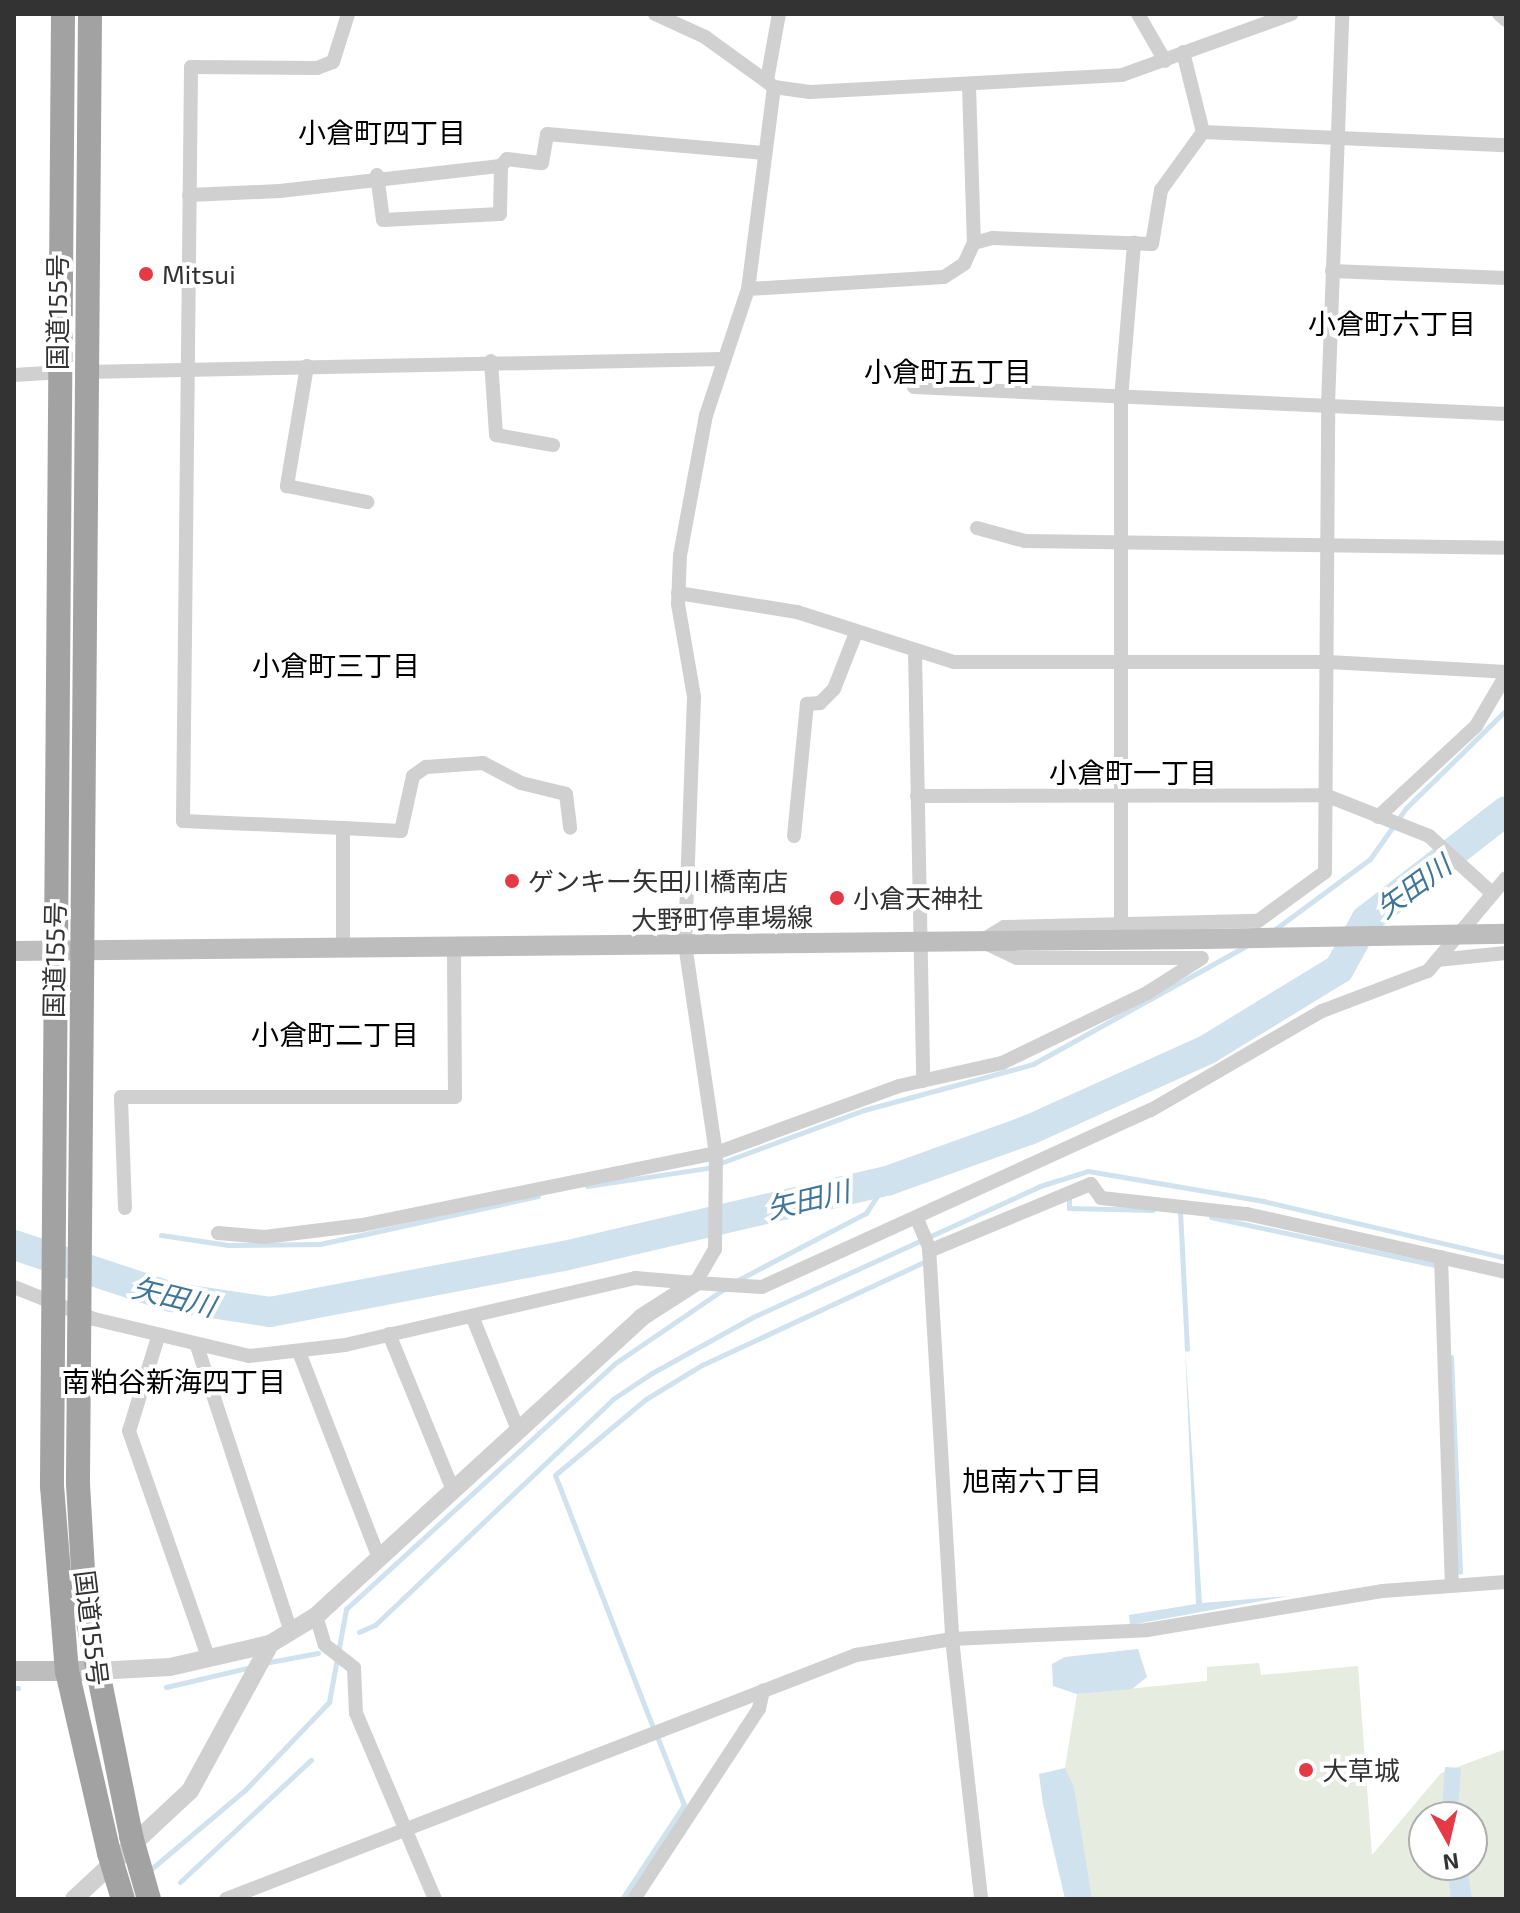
<!DOCTYPE html>
<html>
<head>
<meta charset="utf-8">
<style>
  body { margin:0 }
  #map { position:relative; width:1520px; height:1913px; overflow:hidden; background:#fff; font-family:"Exo 2","Noto Sans JP",sans-serif }
  div>[style] { position:absolute }
  [style*='--x'] { left:calc(var(--x)*1px); top:calc(var(--y)*1px); width:calc(var(--w)*1px); rotate:calc(var(--a)*1deg) }
  .green>* { inset:0; background:#e6ecdf }
  .water>* { inset:0; background:#cfe2ee; transform-origin:0 0 }
  .stream>* { height:5px; margin:-2.5px; padding:0 2.5px; transform-origin:2.5px; border-radius:2.5px; background:#cfe2ee }
  .river>* { height:30px; margin:-15px; padding:0 15px; transform-origin:15px; border-radius:15px; background:#cfe2ee }
  .minor>* { height:14px; margin:-7px; padding:0 7px; transform-origin:7px; border-radius:7px; background:#d0d0d0 }
  .tertiary>* { height:18px; margin:-9px; padding:0 9px; transform-origin:9px; border-radius:9px; background:#d0d0d0 }
  .secondary>* { height:20px; margin:-10px; padding:0 10px; transform-origin:10px; border-radius:10px; background:#bdbdbd }
  .trunk>* { height:24px; margin:-12px; padding:0 12px; transform-origin:12px; border-radius:12px; background:#a2a2a2 }
  .secondary-bridge>* { height:20px; margin:-10px; padding:0 10px; transform-origin:10px; border-radius:10px; background:#bdbdbd }
  .trunk-bridge>* { height:24px; margin:-12px; padding:0 12px; transform-origin:12px; border-radius:12px; background:#a2a2a2 }
  .dots>* { width:22px; height:22px; translate:-50% -50%; box-sizing:border-box; border:4px solid #fff; border-radius:50% }
  span { translate:-50% -50%; white-space:nowrap; text-align:center; line-height:1.15; -webkit-text-stroke:8px #fff; paint-order:stroke }
  .poi-label { font-size:26px; color:#333 }
  .left { translate:0 -50%; text-align:left }
  .street-label { font-size:26px; color:#333 }
  .neighbourhood-label { font-size:28px; color:#000 }
  .water-label { font-size:28px; color:#3f7597; font-style:italic }
  .frame { position:absolute; inset:0; border:16px solid #333; pointer-events:none }
  .north { position:absolute; left:1408px; top:1801px; width:80px; height:80px; box-sizing:border-box; background:#fff; border:2px solid #adadad; border-radius:50%; rotate:172deg; font-size:22px; font-weight:700; line-height:32px; text-align:center; color:#333 }
  .north::after { content:''; display:block; margin:auto; width:28px; height:36px; background:#e63946; clip-path:polygon(50% 0,100% 100%,50% 72%,0 100%) }
</style>
</head>
<body>
<div id="map">
  <div class="green">
    <div style="clip-path:polygon(evenodd,1259px 1663px,1261px 1675px,1358px 1666px,1372px 1855px,1441px 1773px,1506px 1749px,1506px 1899px,1092px 1899px,1065px 1768px,1077px 1694px,1207px 1681px,1207px 1667px,1259px 1663px,1424px 1817px,1472px 1817px,1472px 1865px,1424px 1865px,1424px 1817px)"></div>
  </div>
  <div class="water">
    <div style="clip-path:polygon(1185px 1345px,1202px 1603px,1289px 1596px,1130px 1625px,1129px 1615px,1196px 1604px)"></div>
    <div style="clip-path:polygon(1138px 1649px,1147px 1677px,1132px 1689px,1077px 1694px,1053px 1686px,1052px 1664px,1065px 1657px)"></div>
    <div style="left:1445px;top:1767px;width:16px;height:50px;rotate:4deg"></div>
    <div style="clip-path:polygon(1065px 1768px,1074px 1788px,1092px 1899px,1065px 1899px,1043px 1804px,1039px 1774px)"></div>
    <div style="clip-path:polygon(1447px 1865px,1467px 1865px,1472px 1899px,1451px 1899px)"></div>
  </div>
  <div class="stream">
    <div style="--x:1274;--y:930;--w:119;--a:-36.5"></div>
    <div style="--x:1370;--y:859;--w:62;--a:-54.8"></div>
    <div style="--x:1406;--y:808;--w:140;--a:-44.4"></div>
    <div style="--x:587;--y:1186;--w:121;--a:-8.5"></div>
    <div style="--x:707;--y:1168;--w:167;--a:-20.3"></div>
    <div style="--x:864;--y:1110;--w:175;--a:-15.2"></div>
    <div style="--x:1033;--y:1064;--w:246;--a:-29"></div>
    <div style="--x:1069;--y:1199;--w:9;--a:90"></div>
    <div style="--x:1069;--y:1208;--w:84;--a:1.4"></div>
    <div style="--x:1180;--y:1211;--w:138;--a:87.1"></div>
    <div style="--x:1211;--y:1217;--w:234;--a:12.1"></div>
    <div style="--x:161;--y:1235;--w:68;--a:8.5"></div>
    <div style="--x:228;--y:1245;--w:92;--a:-0.6"></div>
    <div style="--x:320;--y:1244;--w:223;--a:-12.4"></div>
    <div style="--x:736;--y:1281;--w:147;--a:-27.6"></div>
    <div style="--x:866;--y:1213;--w:38;--a:-57"></div>
    <div style="--x:1451;--y:1357;--w:215;--a:87.6"></div>
    <div style="--x:359;--y:1632;--w:17;--a:-24"></div>
    <div style="--x:375;--y:1625;--w:328;--a:-43.5"></div>
    <div style="--x:613;--y:1399;--w:47;--a:-33.7"></div>
    <div style="--x:652;--y:1373;--w:115;--a:-29"></div>
    <div style="--x:753;--y:1317;--w:315;--a:-24.5"></div>
    <div style="--x:1040;--y:1186;--w:50;--a:-17.4"></div>
    <div style="--x:1088;--y:1171;--w:178;--a:9.7"></div>
    <div style="--x:1263;--y:1201;--w:250;--a:13.2"></div>
    <div style="--x:264;--y:1663;--w:55;--a:-10.5"></div>
    <div style="--x:166;--y:1687;--w:87;--a:-13.2"></div>
    <div style="--x:14;--y:1688;--w:4;--a:0"></div>
    <div style="--x:652;--y:1725;--w:268;--a:-111.2"></div>
    <div style="--x:555;--y:1475;--w:119;--a:-39.9"></div>
    <div style="--x:646;--y:1399;--w:66;--a:-31.3"></div>
    <div style="--x:702;--y:1365;--w:247;--a:-24.9"></div>
    <div style="--x:150;--y:1870;--w:124;--a:-40.1"></div>
    <div style="--x:245;--y:1790;--w:122;--a:-46.3"></div>
    <div style="--x:329;--y:1702;--w:95;--a:-79.6"></div>
    <div style="--x:346;--y:1609;--w:363;--a:-42.4"></div>
    <div style="--x:614;--y:1364;--w:133;--a:-34.3"></div>
    <div style="--x:180;--y:1882;--w:179;--a:-43"></div>
    <div style="--x:622;--y:1899;--w:113;--a:-56.6"></div>
    <div style="--x:684;--y:1805;--w:71;--a:-111.5"></div>
  </div>
  <div class="river">
    <div style="--x:14;--y:1245;--w:165;--a:18.3"></div>
    <div style="--x:171;--y:1297;--w:100;--a:8.6"></div>
    <div style="--x:270;--y:1312;--w:299;--a:-10.8"></div>
    <div style="--x:564;--y:1256;--w:332;--a:-13.1"></div>
    <div style="--x:887;--y:1181;--w:151;--a:-19.8"></div>
    <div style="--x:1029;--y:1130;--w:196;--a:-24.3"></div>
    <div style="--x:1208;--y:1049;--w:153;--a:-31.4"></div>
    <div style="--x:1339;--y:969;--w:56;--a:-61.1"></div>
    <div style="--x:1366;--y:920;--w:177;--a:-37.9"></div>
  </div>
  <div class="minor">
    <div style="--x:655;--y:14;--w:55;--a:24.7"></div>
    <div style="--x:705;--y:37;--w:85;--a:35.9"></div>
    <div style="--x:774;--y:87;--w:36;--a:8"></div>
    <div style="--x:810;--y:92;--w:312;--a:-3.1"></div>
    <div style="--x:1122;--y:75;--w:180;--a:-19.8"></div>
    <div style="--x:1138;--y:14;--w:54;--a:60.1"></div>
    <div style="--x:1499;--y:14;--w:9;--a:41"></div>
    <div style="--x:1183;--y:52;--w:82;--a:76"></div>
    <div style="--x:767;--y:80;--w:67;--a:-79.7"></div>
    <div style="--x:969;--y:86;--w:157;--a:88.2"></div>
    <div style="--x:774;--y:87;--w:204;--a:97.3"></div>
    <div style="--x:748;--y:289;--w:133;--a:108.4"></div>
    <div style="--x:706;--y:415;--w:142;--a:100.5"></div>
    <div style="--x:680;--y:555;--w:49;--a:92.3"></div>
    <div style="--x:678;--y:604;--w:94;--a:80.2"></div>
    <div style="--x:694;--y:697;--w:247;--a:92.1"></div>
    <div style="--x:685;--y:944;--w:211;--a:81.6"></div>
    <div style="--x:716;--y:1153;--w:96;--a:90.6"></div>
    <div style="--x:715;--y:1249;--w:39;--a:120"></div>
    <div style="--x:695;--y:1283;--w:67;--a:3.4"></div>
    <div style="--x:762;--y:1287;--w:427;--a:-24.5"></div>
    <div style="--x:1151;--y:1110;--w:198;--a:-30.1"></div>
    <div style="--x:1322;--y:1011;--w:113;--a:-20.7"></div>
    <div style="--x:1428;--y:971;--w:121;--a:-50"></div>
    <div style="--x:377;--y:175;--w:45;--a:82.4"></div>
    <div style="--x:383;--y:220;--w:117;--a:-2.9"></div>
    <div style="--x:500;--y:214;--w:48;--a:-88.8"></div>
    <div style="--x:189;--y:195;--w:91;--a:-2.5"></div>
    <div style="--x:280;--y:191;--w:222;--a:-6.5"></div>
    <div style="--x:501;--y:166;--w:9;--a:-49"></div>
    <div style="--x:507;--y:159;--w:35;--a:7"></div>
    <div style="--x:542;--y:163;--w:29;--a:-80"></div>
    <div style="--x:547;--y:134;--w:219;--a:5"></div>
    <div style="--x:1332;--y:271;--w:174;--a:2.3"></div>
    <div style="--x:748;--y:289;--w:196;--a:-3.5"></div>
    <div style="--x:944;--y:277;--w:24;--a:-33"></div>
    <div style="--x:964;--y:264;--w:23;--a:-65"></div>
    <div style="--x:974;--y:243;--w:20;--a:-15"></div>
    <div style="--x:993;--y:238;--w:159;--a:2.2"></div>
    <div style="--x:1152;--y:244;--w:55;--a:-80.5"></div>
    <div style="--x:1161;--y:190;--w:72;--a:-54.1"></div>
    <div style="--x:1203;--y:132;--w:303;--a:2.5"></div>
    <div style="--x:491;--y:361;--w:74;--a:86.1"></div>
    <div style="--x:496;--y:435;--w:58;--a:10"></div>
    <div style="--x:307;--y:366;--w:122;--a:99.5"></div>
    <div style="--x:287;--y:486;--w:82;--a:11.3"></div>
    <div style="--x:86;--y:372;--w:637;--a:-1.17"></div>
    <div style="--x:14;--y:375;--w:49;--a:-3.5"></div>
    <div style="--x:914;--y:387;--w:593;--a:2.61"></div>
    <div style="--x:977;--y:528;--w:50;--a:15.2"></div>
    <div style="--x:1025;--y:541;--w:481;--a:0.8"></div>
    <div style="--x:678;--y:593;--w:121;--a:9.1"></div>
    <div style="--x:797;--y:612;--w:165;--a:17.7"></div>
    <div style="--x:954;--y:662;--w:375;--a:0"></div>
    <div style="--x:1329;--y:662;--w:177;--a:3.2"></div>
    <div style="--x:915;--y:651;--w:430;--a:88.9"></div>
    <div style="--x:917;--y:796;--w:408;--a:-0.1"></div>
    <div style="--x:1325;--y:795;--w:112;--a:21.5"></div>
    <div style="--x:1429;--y:836;--w:86;--a:42.2"></div>
    <div style="--x:1378;--y:817;--w:134;--a:-42.9"></div>
    <div style="--x:1476;--y:726;--w:59;--a:-59.5"></div>
    <div style="--x:343;--y:828;--w:58;--a:3"></div>
    <div style="--x:401;--y:831;--w:56;--a:-77.7"></div>
    <div style="--x:413;--y:776;--w:16;--a:-35"></div>
    <div style="--x:426;--y:767;--w:57;--a:-4"></div>
    <div style="--x:483;--y:763;--w:43;--a:27.8"></div>
    <div style="--x:521;--y:783;--w:46;--a:13.7"></div>
    <div style="--x:566;--y:794;--w:34;--a:83"></div>
    <div style="--x:794;--y:836;--w:133;--a:-84.4"></div>
    <div style="--x:807;--y:704;--w:13;--a:-4"></div>
    <div style="--x:820;--y:703;--w:20;--a:-45"></div>
    <div style="--x:834;--y:689;--w:60;--a:-68.6"></div>
    <div style="--x:1121;--y:928;--w:529;--a:-90"></div>
    <div style="--x:1121;--y:399;--w:157;--a:-85.2"></div>
    <div style="--x:981;--y:941;--w:27;--a:-31"></div>
    <div style="--x:1004;--y:927;--w:254;--a:-1.4"></div>
    <div style="--x:1258;--y:921;--w:83;--a:-36.2"></div>
    <div style="--x:1325;--y:872;--w:467;--a:-89.6"></div>
    <div style="--x:1328;--y:405;--w:391;--a:-87.9"></div>
    <div style="--x:985;--y:943;--w:35;--a:25"></div>
    <div style="--x:1017;--y:958;--w:184;--a:0"></div>
    <div style="--x:343;--y:950;--w:122;--a:-90"></div>
    <div style="--x:343;--y:828;--w:160;--a:-177.5"></div>
    <div style="--x:183;--y:821;--w:754;--a:-89.39"></div>
    <div style="--x:191;--y:67;--w:126;--a:0.5"></div>
    <div style="--x:317;--y:68;--w:17;--a:-21"></div>
    <div style="--x:333;--y:62;--w:50;--a:-72.6"></div>
    <div style="--x:1437;--y:960;--w:69;--a:-5.8"></div>
    <div style="--x:125;--y:1208;--w:111;--a:-92.1"></div>
    <div style="--x:121;--y:1097;--w:334;--a:0"></div>
    <div style="--x:455;--y:1097;--w:149;--a:-90.4"></div>
    <div style="--x:917;--y:1219;--w:30;--a:67"></div>
    <div style="--x:929;--y:1247;--w:393;--a:86.6"></div>
    <div style="--x:952;--y:1639;--w:262;--a:83.6"></div>
    <div style="--x:218;--y:1233;--w:46;--a:5"></div>
    <div style="--x:264;--y:1237;--w:99;--a:-7"></div>
    <div style="--x:362;--y:1225;--w:361;--a:-11.5"></div>
    <div style="--x:716;--y:1153;--w:195;--a:-20.1"></div>
    <div style="--x:899;--y:1086;--w:106;--a:-12.6"></div>
    <div style="--x:1002;--y:1063;--w:161;--a:-25.8"></div>
    <div style="--x:1147;--y:993;--w:65;--a:-32.5"></div>
    <div style="--x:929;--y:1251;--w:175;--a:-22.5"></div>
    <div style="--x:1091;--y:1184;--w:17;--a:54"></div>
    <div style="--x:1101;--y:1198;--w:147;--a:6.3"></div>
    <div style="--x:1247;--y:1214;--w:265;--a:12.6"></div>
    <div style="--x:1441;--y:1257;--w:329;--a:88.1"></div>
    <div style="--x:14;--y:1287;--w:86;--a:21.8"></div>
    <div style="--x:94;--y:1319;--w:159;--a:13.4"></div>
    <div style="--x:249;--y:1356;--w:97;--a:-6.5"></div>
    <div style="--x:345;--y:1345;--w:298;--a:-13"></div>
    <div style="--x:635;--y:1278;--w:60;--a:4.8"></div>
    <div style="--x:472;--y:1316;--w:123;--a:68"></div>
    <div style="--x:389;--y:1334;--w:169;--a:67.7"></div>
    <div style="--x:158;--y:1337;--w:98;--a:107.1"></div>
    <div style="--x:129;--y:1431;--w:242;--a:70.7"></div>
    <div style="--x:197;--y:1346;--w:301;--a:71.8"></div>
    <div style="--x:299;--y:1352;--w:221;--a:68.8"></div>
    <div style="--x:316;--y:1616;--w:30;--a:73"></div>
    <div style="--x:325;--y:1645;--w:37;--a:38"></div>
    <div style="--x:354;--y:1668;--w:45;--a:87.5"></div>
    <div style="--x:356;--y:1713;--w:202;--a:67"></div>
    <div style="--x:226;--y:1899;--w:676;--a:-21.17"></div>
    <div style="--x:856;--y:1655;--w:97;--a:-9.5"></div>
    <div style="--x:952;--y:1639;--w:195;--a:-2.6"></div>
    <div style="--x:1147;--y:1630;--w:238;--a:-9.4"></div>
    <div style="--x:1382;--y:1591;--w:124;--a:-4.2"></div>
    <div style="--x:634;--y:1899;--w:227;--a:-56.7"></div>
    <div style="--x:759;--y:1709;--w:19;--a:-78"></div>
  </div>
  <div class="tertiary">
    <div style="--x:96;--y:1671;--w:74;--a:-3.1"></div>
    <div style="--x:170;--y:1667;--w:103;--a:-13"></div>
    <div style="--x:74;--y:1899;--w:158;--a:-43"></div>
    <div style="--x:190;--y:1791;--w:167;--a:-61.4"></div>
    <div style="--x:270;--y:1644;--w:54;--a:-31.3"></div>
    <div style="--x:316;--y:1616;--w:442;--a:-42.5"></div>
    <div style="--x:642;--y:1317;--w:63;--a:-32.7"></div>
  </div>
  <div class="secondary">
    <div style="--x:14;--y:951;--w:1191;--a:-0.58"></div>
    <div style="--x:14;--y:1671;--w:82;--a:0"></div>
  </div>
  <div class="trunk">
    <div style="--x:63;--y:14;--w:1472;--a:90.43"></div>
    <div style="--x:52;--y:1486;--w:186;--a:85.4"></div>
    <div style="--x:67;--y:1671;--w:187;--a:77"></div>
    <div style="--x:90;--y:14;--w:1470;--a:90.47"></div>
    <div style="--x:78;--y:1484;--w:123;--a:86.7"></div>
    <div style="--x:85;--y:1607;--w:234;--a:78.6"></div>
  </div>
  <div class="secondary-bridge">
    <div style="--x:1205;--y:939;--w:301;--a:-1"></div>
  </div>
  <div class="trunk-bridge">
    <div style="--x:131;--y:1836;--w:66;--a:74.1"></div>
    <div style="--x:109;--y:1853;--w:48;--a:73.1"></div>
  </div>
  <div class="dots">
    <div style="left:146px;top:274px;background:#e63946"></div>
    <div style="left:512px;top:881px;background:#e63946"></div>
    <div style="left:837px;top:898px;background:#e63946"></div>
    <div style="left:1306px;top:1770px;background:#e63946"></div>
  </div>
  <div class="poi-label">
    <span class="left" style="left:162px;top:274px">Mitsui</span>
    <span class="left" style="left:528px;top:881px">ゲンキー矢田川橋南店</span>
    <span class="left" style="left:853px;top:898px">小倉天神社</span>
    <span class="left" style="left:1322px;top:1770px">大草城</span>
  </div>
  <div class="street-label">
    <span style="left:57px;top:312px;rotate:-90deg">国道155号</span>
    <span style="left:722px;top:918px;rotate:-1deg">大野町停車場線</span>
    <span style="left:54px;top:960px;rotate:-89deg">国道155号</span>
    <span style="left:92px;top:1628px;rotate:83deg">国道155号</span>
  </div>
  <div class="neighbourhood-label">
    <span style="left:382px;top:132px">小倉町四丁目</span>
    <span style="left:1392px;top:323px">小倉町六丁目</span>
    <span style="left:948px;top:371px">小倉町五丁目</span>
    <span style="left:336px;top:665px">小倉町三丁目</span>
    <span style="left:1133px;top:772px">小倉町一丁目</span>
    <span style="left:335px;top:1034px">小倉町二丁目</span>
    <span style="left:174px;top:1381px">南粕谷新海四丁目</span>
    <span style="left:1032px;top:1480px">旭南六丁目</span>
  </div>
  <div class="water-label">
    <span style="left:1413px;top:886px;rotate:-36deg">矢田川</span>
    <span style="left:808px;top:1199px;rotate:-13deg">矢田川</span>
    <span style="left:174px;top:1296px;rotate:14deg">矢田川</span>
  </div>
  <div class="frame"></div>
  <div class="north">N</div>
</div>
</body>
</html>
